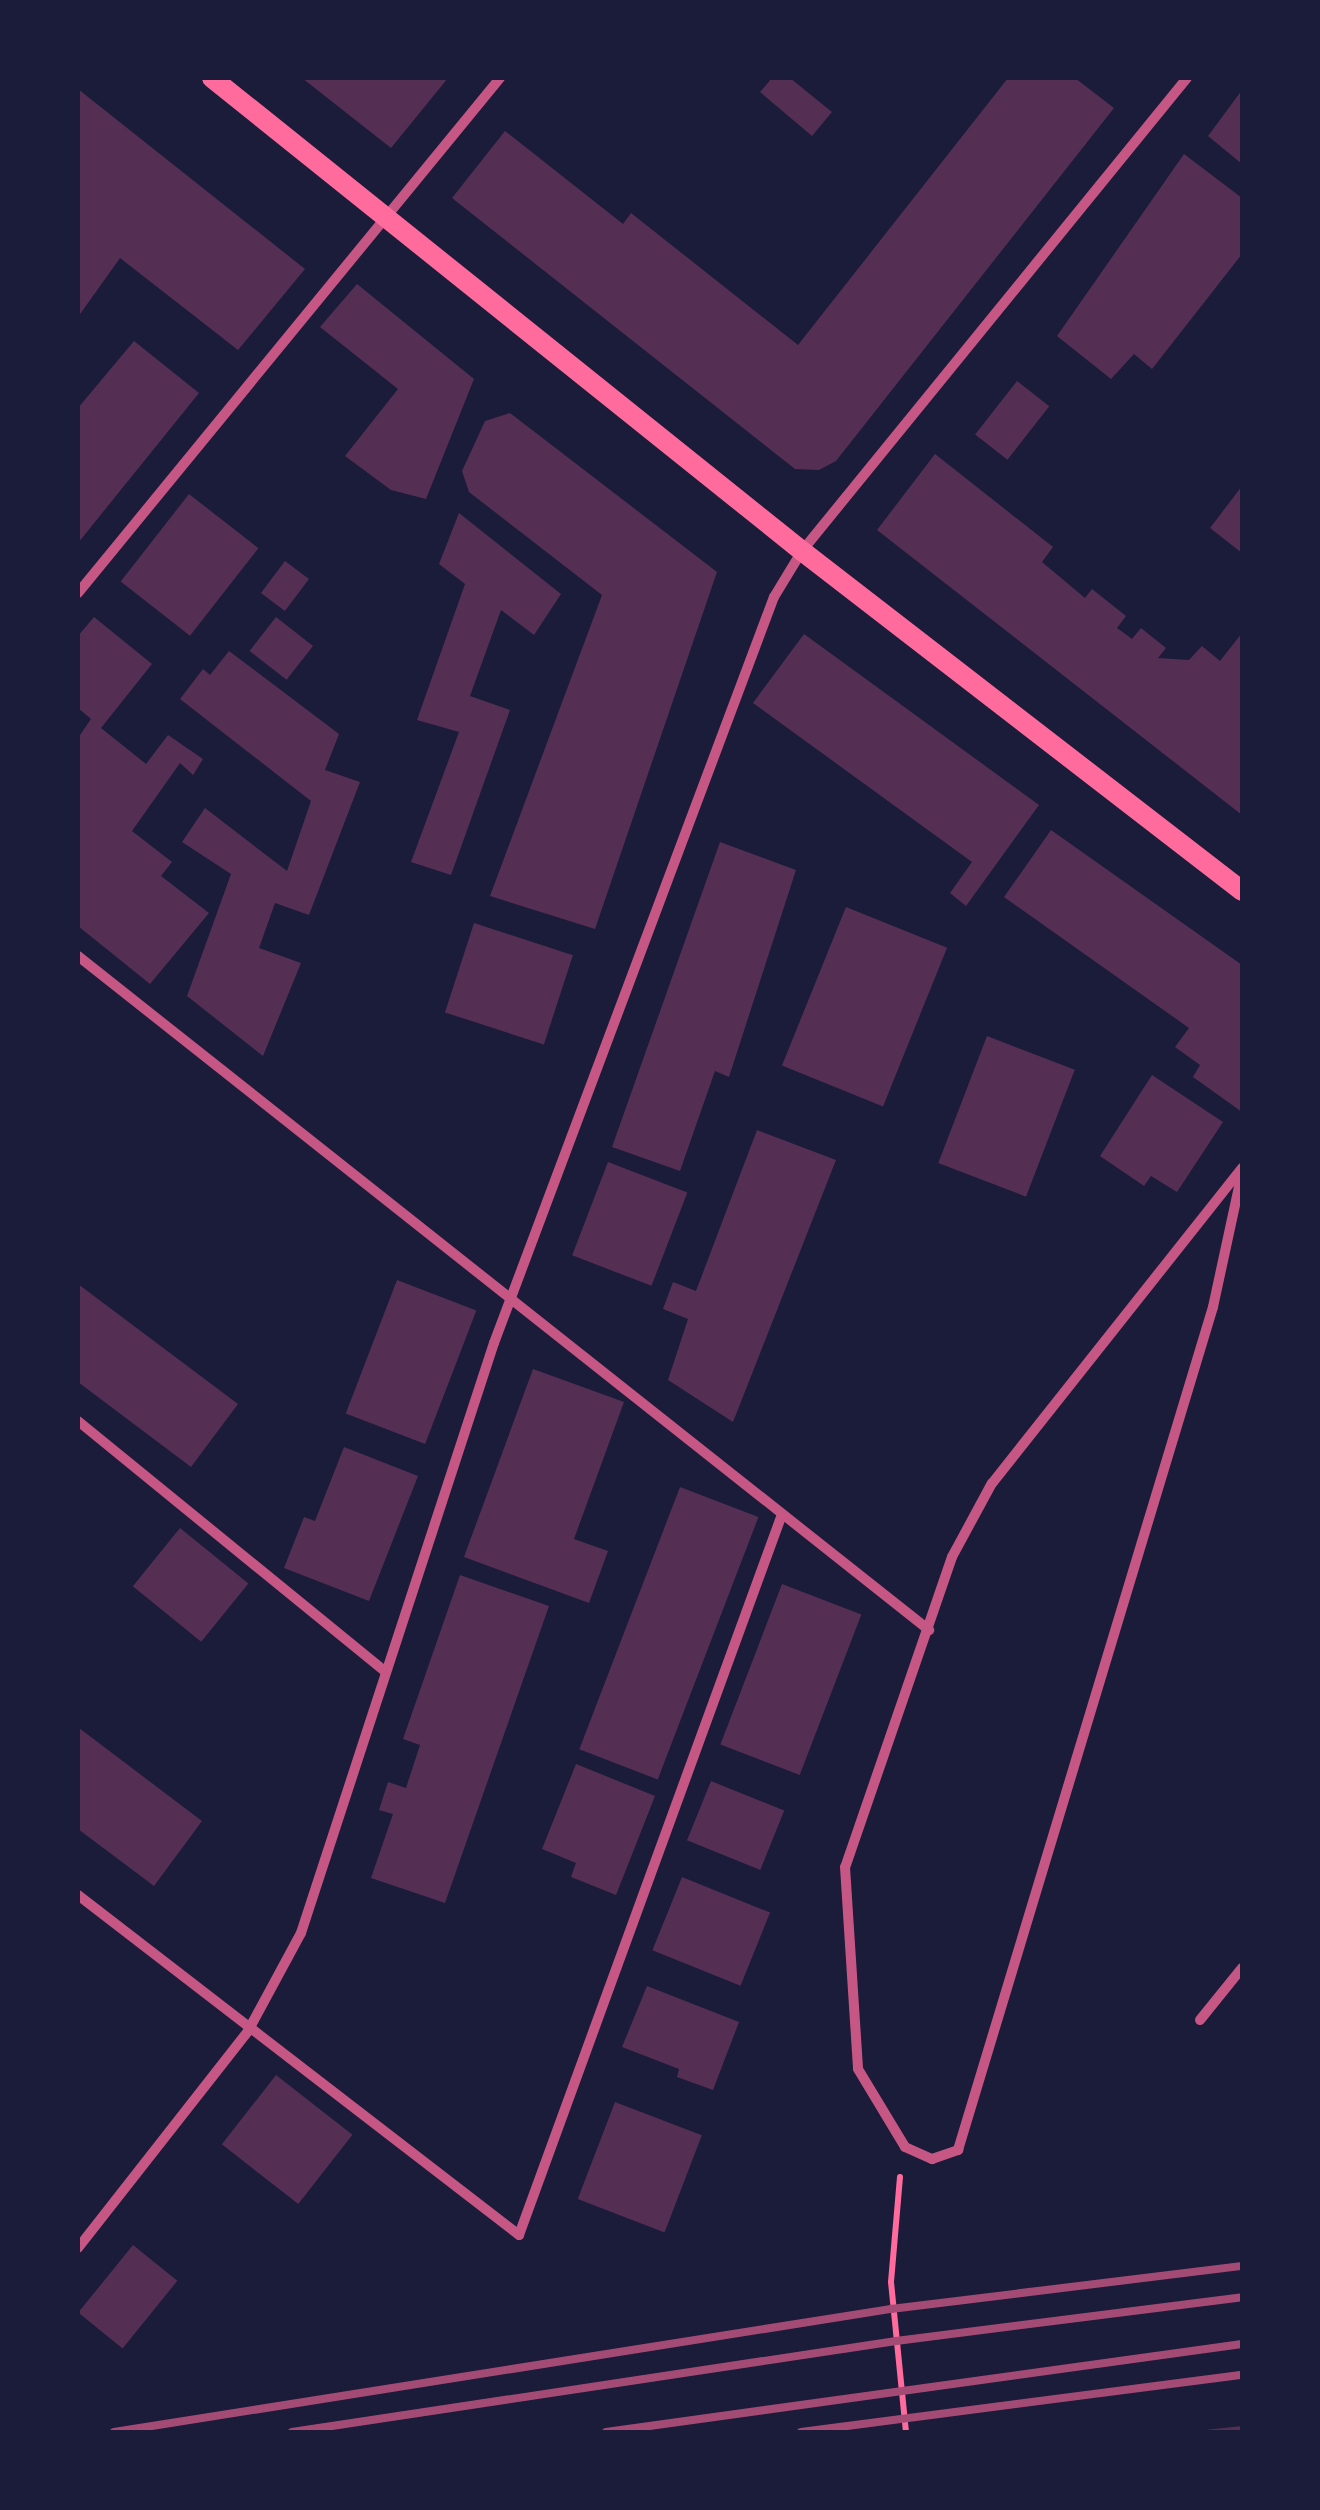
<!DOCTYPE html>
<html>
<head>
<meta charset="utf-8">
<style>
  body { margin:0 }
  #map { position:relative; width:1320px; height:2510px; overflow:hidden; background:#1b1b3a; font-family:Montserrat,sans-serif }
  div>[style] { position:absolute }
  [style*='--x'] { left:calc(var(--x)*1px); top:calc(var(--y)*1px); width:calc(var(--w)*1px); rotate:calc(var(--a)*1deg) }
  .building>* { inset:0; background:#542f53; transform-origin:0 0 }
  .path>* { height:6px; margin:-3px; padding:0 3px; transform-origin:3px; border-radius:3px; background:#ff6b9d }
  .minor>* { height:10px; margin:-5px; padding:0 5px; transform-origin:5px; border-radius:5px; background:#c65784 }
  .secondary>* { height:20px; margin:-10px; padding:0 10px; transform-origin:10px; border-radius:10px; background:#ff6b9d }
  .rail>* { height:8px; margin:-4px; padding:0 4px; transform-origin:4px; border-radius:4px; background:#a44b75 }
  span { translate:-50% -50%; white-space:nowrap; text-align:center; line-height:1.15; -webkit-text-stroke:8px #1b1b3a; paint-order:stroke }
  .frame { position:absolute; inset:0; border:80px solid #1b1b3a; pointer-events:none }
</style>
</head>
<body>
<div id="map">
  <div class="building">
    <div style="clip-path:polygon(302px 78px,448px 78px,391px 148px)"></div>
    <div style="clip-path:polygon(772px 78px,790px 78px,832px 112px,812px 136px,760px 92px)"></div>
    <div style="clip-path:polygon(1008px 78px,1075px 78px,1114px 108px,836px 461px,819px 470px,795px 469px,452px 198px,505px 131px,623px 224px,631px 213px,798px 345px)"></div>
    <div style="clip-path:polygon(78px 89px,305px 269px,238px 350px,120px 258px,78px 317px)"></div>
    <div style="clip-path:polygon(1242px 90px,1242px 164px,1208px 136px)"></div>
    <div style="clip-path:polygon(1184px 154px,1242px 198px,1242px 254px,1152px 369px,1134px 354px,1111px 379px,1057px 336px)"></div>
    <div style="clip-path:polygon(357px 284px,474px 379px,426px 499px,391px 490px,345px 456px,398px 389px,320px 327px)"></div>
    <div style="clip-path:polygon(134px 341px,199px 393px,78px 543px,78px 408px)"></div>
    <div style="left:1017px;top:381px;width:41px;height:68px;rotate:38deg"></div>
    <div style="clip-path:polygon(510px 413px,717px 572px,595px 929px,490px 896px,602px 595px,469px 492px,462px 471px,485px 421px)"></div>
    <div style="clip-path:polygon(935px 454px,1053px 547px,1042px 562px,1085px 598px,1092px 589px,1126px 616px,1117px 628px,1132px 639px,1141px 628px,1166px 648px,1158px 658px,1189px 660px,1202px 646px,1220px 661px,1242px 633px,1242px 815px,877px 530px)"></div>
    <div style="clip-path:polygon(1242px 486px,1242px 553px,1210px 528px)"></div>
    <div style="left:189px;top:494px;width:88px;height:111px;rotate:38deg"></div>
    <div style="clip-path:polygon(459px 513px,561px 594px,534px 635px,501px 610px,470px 696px,510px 710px,451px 875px,411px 862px,459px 732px,417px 720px,465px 584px,439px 564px)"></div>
    <div style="left:285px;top:561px;width:30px;height:40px;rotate:37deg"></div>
    <div style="clip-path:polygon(94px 617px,152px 664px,101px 728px,146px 764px,168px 735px,203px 759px,193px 775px,180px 763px,132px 831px,172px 862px,161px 876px,209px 913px,150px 984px,78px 926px,78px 738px,91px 719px,78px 708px,78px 636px)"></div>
    <div style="left:276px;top:617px;width:47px;height:43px;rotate:38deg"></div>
    <div style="clip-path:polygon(804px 634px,1039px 805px,966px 906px,950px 893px,972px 862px,753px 703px)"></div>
    <div style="clip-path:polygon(229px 651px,339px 734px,325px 770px,360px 782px,309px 915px,275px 903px,259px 948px,301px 963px,263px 1056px,187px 996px,231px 874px,182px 842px,205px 808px,287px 871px,311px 801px,180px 699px,203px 669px,210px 675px)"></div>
    <div style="clip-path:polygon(1051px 830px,1242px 965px,1242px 1112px,1193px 1077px,1200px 1065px,1175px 1047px,1189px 1028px,1004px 897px)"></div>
    <div style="clip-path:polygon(720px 842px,796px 870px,729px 1077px,715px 1071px,680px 1171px,612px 1147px)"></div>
    <div style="left:846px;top:907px;width:109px;height:171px;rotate:22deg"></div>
    <div style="left:474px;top:923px;width:104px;height:94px;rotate:18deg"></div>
    <div style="left:987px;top:1036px;width:94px;height:136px;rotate:21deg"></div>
    <div style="clip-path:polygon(1152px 1075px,1223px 1122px,1177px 1192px,1151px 1176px,1144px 1186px,1100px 1156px)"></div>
    <div style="clip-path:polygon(757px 1130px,836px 1160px,733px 1422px,668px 1380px,688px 1319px,663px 1309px,673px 1282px,696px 1291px)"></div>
    <div style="left:608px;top:1162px;width:85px;height:100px;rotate:21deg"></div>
    <div style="left:397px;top:1280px;width:85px;height:143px;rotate:21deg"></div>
    <div style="clip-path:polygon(78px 1284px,238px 1404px,191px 1467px,78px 1382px)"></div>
    <div style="clip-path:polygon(533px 1369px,624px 1402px,574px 1539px,608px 1551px,589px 1603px,464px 1557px)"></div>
    <div style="clip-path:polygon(344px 1447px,418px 1476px,369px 1601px,284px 1568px,304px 1517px,315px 1521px)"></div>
    <div style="left:680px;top:1487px;width:84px;height:281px;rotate:21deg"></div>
    <div style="left:180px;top:1528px;width:88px;height:75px;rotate:39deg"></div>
    <div style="clip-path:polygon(460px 1575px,549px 1606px,445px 1903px,371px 1878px,393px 1814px,379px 1810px,388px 1782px,406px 1788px,420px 1745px,403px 1739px)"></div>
    <div style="left:782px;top:1584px;width:85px;height:172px;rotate:21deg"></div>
    <div style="clip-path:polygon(79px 1728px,202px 1821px,154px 1886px,78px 1829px)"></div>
    <div style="clip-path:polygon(576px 1764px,655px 1796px,616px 1895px,571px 1877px,576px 1863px,542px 1849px)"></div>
    <div style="left:711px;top:1781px;width:79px;height:64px;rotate:22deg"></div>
    <div style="left:682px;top:1877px;width:95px;height:79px;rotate:22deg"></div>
    <div style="clip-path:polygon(647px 1986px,739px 2022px,713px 2090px,677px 2077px,679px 2069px,622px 2047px)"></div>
    <div style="left:276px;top:2075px;width:97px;height:88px;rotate:38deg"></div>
    <div style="left:615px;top:2102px;width:93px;height:104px;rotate:21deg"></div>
    <div style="left:133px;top:2245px;width:57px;height:87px;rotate:39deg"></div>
    <div style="clip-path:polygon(1242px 2426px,1242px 2432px,1205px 2432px,1205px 2430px)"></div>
  </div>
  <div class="path">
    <div style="--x:900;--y:2177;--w:105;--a:94.9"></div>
    <div style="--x:891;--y:2282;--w:151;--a:84.3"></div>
  </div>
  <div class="minor">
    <div style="--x:78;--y:593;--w:666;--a:-50.67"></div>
    <div style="--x:78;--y:956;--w:1086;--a:38.38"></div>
    <div style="--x:1242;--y:1168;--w:402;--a:128.4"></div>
    <div style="--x:992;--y:1483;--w:84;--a:118.4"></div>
    <div style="--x:952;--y:1557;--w:328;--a:109"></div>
    <div style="--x:845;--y:1867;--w:202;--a:86.3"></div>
    <div style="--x:858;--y:2069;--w:91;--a:58.9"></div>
    <div style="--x:905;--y:2147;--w:30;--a:24"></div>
    <div style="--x:932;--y:2159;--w:28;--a:-19"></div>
    <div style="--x:958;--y:2150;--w:881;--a:-73.17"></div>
    <div style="--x:1213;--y:1307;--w:137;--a:-77.8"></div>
    <div style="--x:78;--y:1421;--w:397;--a:39.2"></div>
    <div style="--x:78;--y:1895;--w:557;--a:37.63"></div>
    <div style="--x:519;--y:2235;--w:764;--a:-69.95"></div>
    <div style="--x:1200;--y:2020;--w:67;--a:-51.1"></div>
    <div style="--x:78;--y:2248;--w:276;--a:-51.9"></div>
    <div style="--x:248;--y:2031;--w:111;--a:-61.6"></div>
    <div style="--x:301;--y:1933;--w:621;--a:-71.89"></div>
    <div style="--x:494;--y:1343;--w:797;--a:-69.43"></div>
    <div style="--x:774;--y:597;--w:54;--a:-58.7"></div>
    <div style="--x:802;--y:551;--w:610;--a:-50.86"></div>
  </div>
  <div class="secondary">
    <div style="--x:212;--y:78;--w:756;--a:38.72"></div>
    <div style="--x:802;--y:551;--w:556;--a:37.69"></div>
  </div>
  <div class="rail">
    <div style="--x:114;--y:2432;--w:787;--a:-9"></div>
    <div style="--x:891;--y:2309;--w:354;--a:-7"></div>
    <div style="--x:292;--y:2432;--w:611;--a:-8.57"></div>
    <div style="--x:896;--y:2341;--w:349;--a:-7.2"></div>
    <div style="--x:606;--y:2432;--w:642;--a:-7.88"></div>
    <div style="--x:801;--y:2432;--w:445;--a:-7.4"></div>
  </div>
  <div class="frame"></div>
</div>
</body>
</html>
